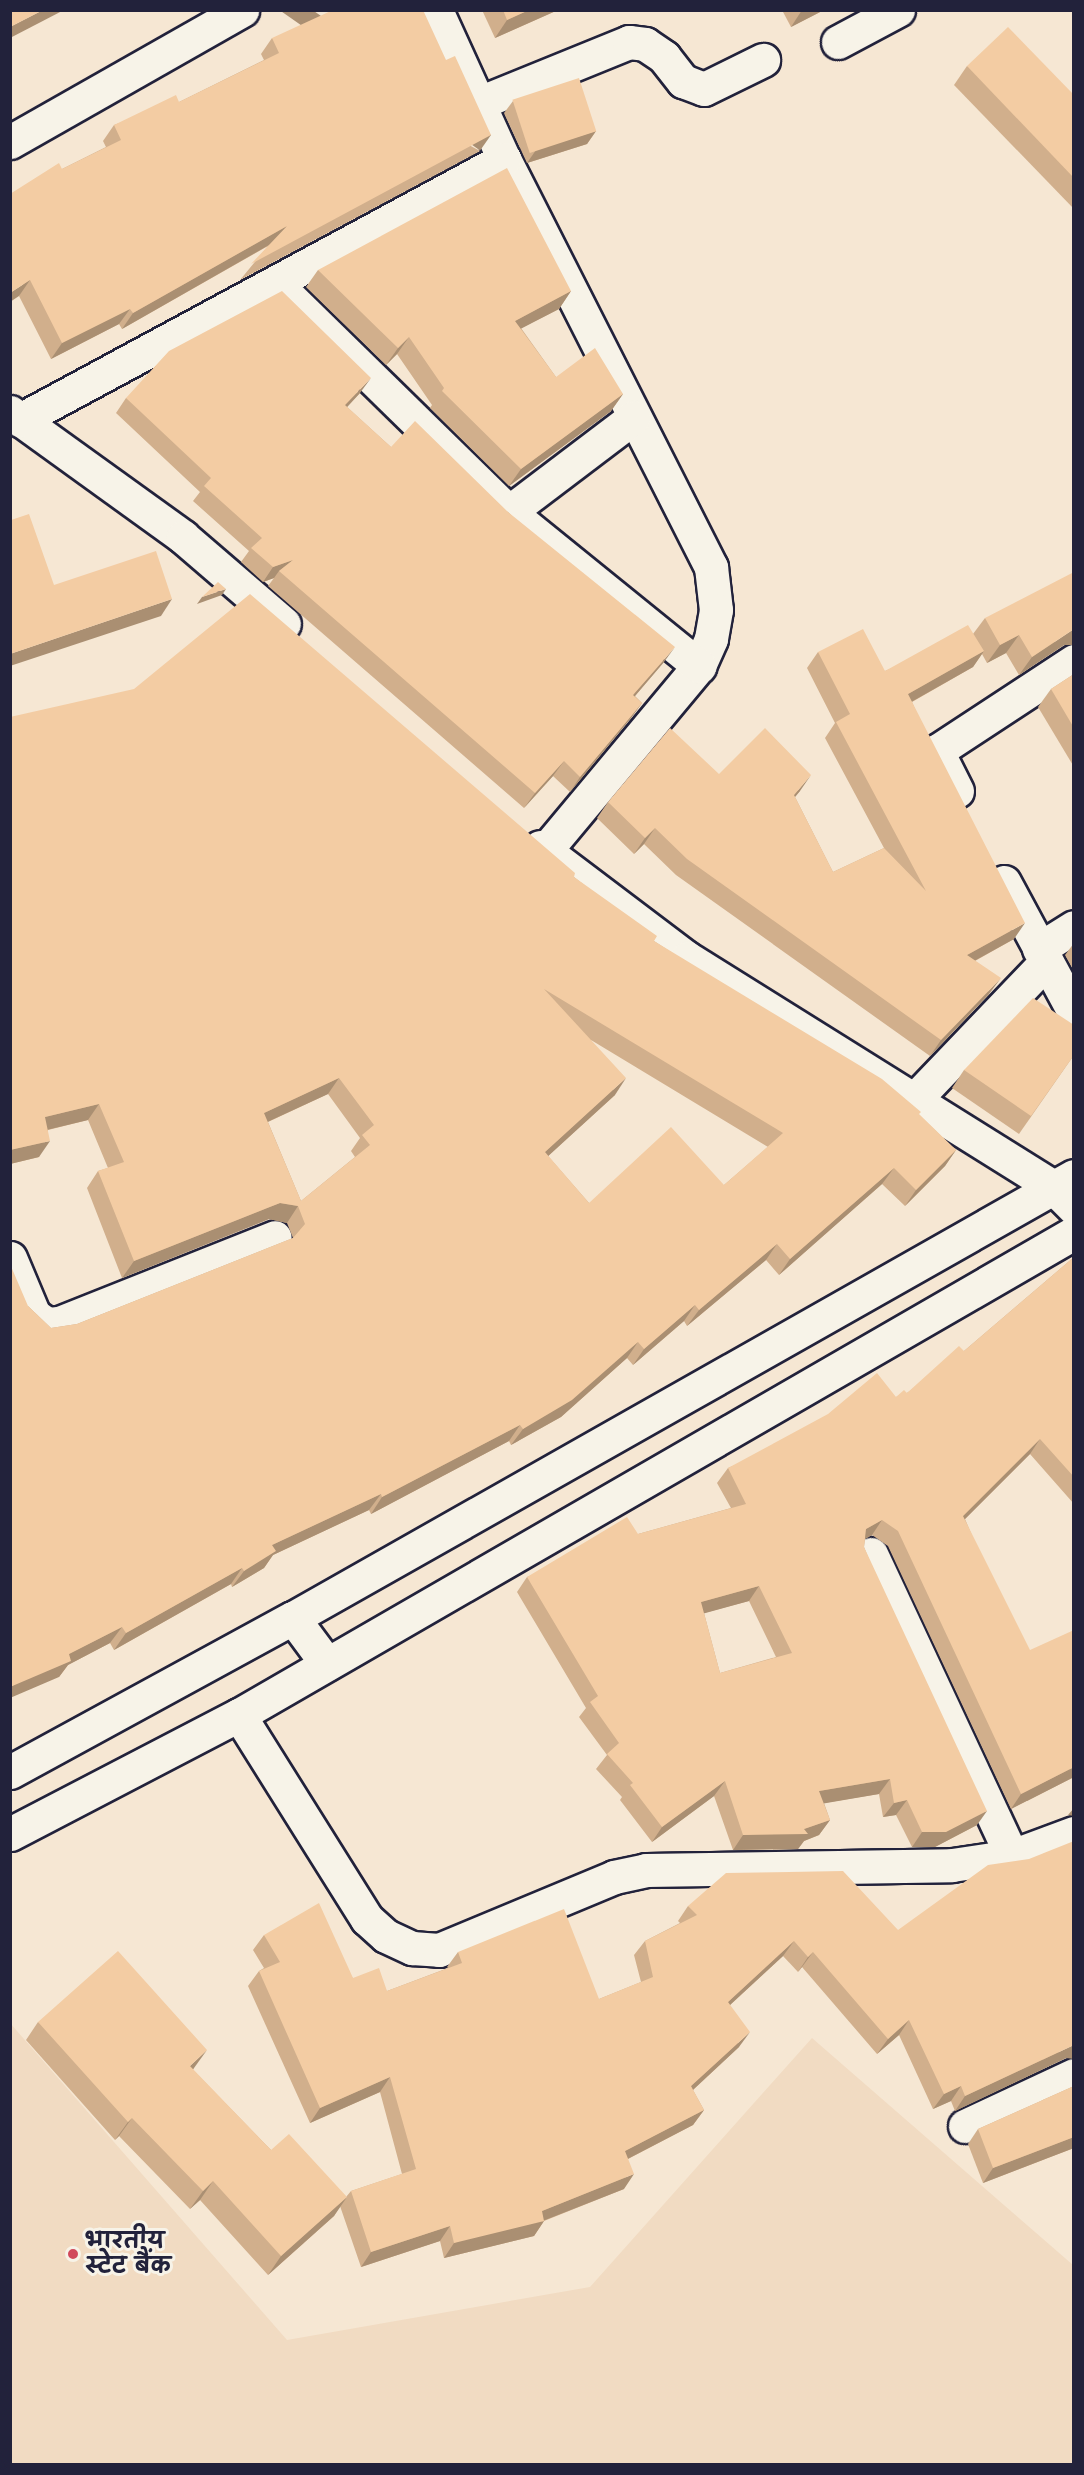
<!DOCTYPE html>
<html>
<head>
<meta charset="utf-8">
<style>
  body { margin:0 }
  #map { position:relative; width:1084px; height:2475px; overflow:hidden; background:#f6e7d3; font-family:"Architects Daughter","Playpen Sans Deva",sans-serif }
  div>[style] { position:absolute }
  [style*='--x'] { left:calc(var(--x)*1px); top:calc(var(--y)*1px); width:calc(var(--w)*1px); rotate:calc(var(--a)*1deg) }
  .built>* { inset:0; background:#f1dbc2 }
  .roads { filter:drop-shadow(2px 0 #22223b) drop-shadow(-2px 0 #22223b) drop-shadow(0 2px #22223b) drop-shadow(0 -2px #22223b) }
  .street>* { height:33px; margin:-16.5px; padding:0 16.5px; transform-origin:16.5px; border-radius:16.5px; background:#f7f3e8 }
  .secondary>* { height:33px; margin:-16.5px; padding:0 16.5px; transform-origin:16.5px; border-radius:16.5px; background:#f7f3e8 }
  .highway>* { height:33px; margin:-16.5px; padding:0 16.5px; transform-origin:16.5px; border-radius:16.5px; background:#f7f3e8 }
  .wall>* { inset:0; background:#d1af8c }
  .shaded-wall>* { inset:0; background:#aa8f72; transform-origin:0 0 }
  .building>* { inset:0; background:#f3cca3; transform-origin:0 0 }
  .dots>* { width:16px; height:16px; translate:-50% -50%; box-sizing:border-box; border:3px solid #f7f3e8; border-radius:50% }
  span { translate:-50% -50%; white-space:nowrap; text-align:center; line-height:1.15; -webkit-text-stroke:6px #f7f3e8; paint-order:stroke }
  .poi-label { font-size:22px; color:#22223b; font-weight:700 }
  .left { translate:0 -50%; text-align:left }
  .frame { position:absolute; inset:0; border:12px solid #22223b; pointer-events:none }
</style>
</head>
<body>
<div id="map">
  <div class="built">
    <div style="clip-path:polygon(10px 2023px,287px 2340px,590px 2287px,812px 2038px,1073px 2265px,1073px 2464px,11px 2464px)"></div>
  </div>
  <div class="roads">
    <div class="street">
      <div style="--x:436;--y:10;--w:164;--a:65.5"></div>
      <div style="--x:504;--y:159;--w:458;--a:63.1"></div>
      <div style="--x:711;--y:567;--w:43;--a:83.4"></div>
      <div style="--x:716;--y:610;--w:29;--a:100"></div>
      <div style="--x:711;--y:639;--w:30;--a:114"></div>
      <div style="--x:699;--y:666;--w:241;--a:129.8"></div>
      <div style="--x:838;--y:42;--w:68;--a:-28.1"></div>
      <div style="--x:479;--y:103;--w:162;--a:-22.1"></div>
      <div style="--x:629;--y:42;--w:16;--a:7"></div>
      <div style="--x:645;--y:44;--w:23;--a:34"></div>
      <div style="--x:664;--y:57;--w:31;--a:52"></div>
      <div style="--x:683;--y:81;--w:22;--a:21"></div>
      <div style="--x:704;--y:89;--w:66;--a:-26.2"></div>
      <div style="--x:275;--y:283;--w:327;--a:44.4"></div>
      <div style="--x:509;--y:512;--w:245;--a:39"></div>
      <div style="--x:10;--y:412;--w:213;--a:35.8"></div>
      <div style="--x:183;--y:537;--w:133;--a:40.7"></div>
      <div style="--x:20;--y:420;--w:550;--a:-28.34"></div>
      <div style="--x:509;--y:512;--w:157;--a:-37.2"></div>
      <div style="--x:957;--y:791;--w:45;--a:-116.6"></div>
      <div style="--x:937;--y:751;--w:164;--a:-33.3"></div>
      <div style="--x:540;--y:847;--w:184;--a:37.1"></div>
      <div style="--x:687;--y:958;--w:432;--a:32"></div>
      <div style="--x:1053;--y:1187;--w:30;--a:45"></div>
      <div style="--x:1004;--y:882;--w:148;--a:61.7"></div>
      <div style="--x:1039;--y:949;--w:41;--a:-32.2"></div>
      <div style="--x:915;--y:1099;--w:190;--a:-46.3"></div>
      <div style="--x:10;--y:1258;--w:62;--a:67.2"></div>
      <div style="--x:34;--y:1315;--w:16;--a:35"></div>
      <div style="--x:47;--y:1324;--w:12;--a:-5"></div>
      <div style="--x:59;--y:1323;--w:232;--a:-21.7"></div>
      <div style="--x:871;--y:1554;--w:333;--a:65"></div>
      <div style="--x:239;--y:1715;--w:241;--a:57.9"></div>
      <div style="--x:367;--y:1919;--w:25;--a:42"></div>
      <div style="--x:386;--y:1936;--w:29;--a:25"></div>
      <div style="--x:412;--y:1948;--w:27;--a:4"></div>
      <div style="--x:439;--y:1950;--w:190;--a:-22.6"></div>
      <div style="--x:614;--y:1877;--w:33;--a:-12"></div>
      <div style="--x:646;--y:1870;--w:306;--a:-0.9"></div>
      <div style="--x:952;--y:1865;--w:61;--a:-8.5"></div>
      <div style="--x:1012;--y:1856;--w:66;--a:-20.4"></div>
      <div style="--x:965;--y:2126;--w:120;--a:-25.1"></div>
    </div>
    <div class="secondary">
      <div style="--x:10;--y:142;--w:267;--a:-29.6"></div>
    </div>
    <div class="highway">
      <div style="--x:293;--y:1618;--w:57;--a:53.5"></div>
      <div style="--x:10;--y:1772;--w:322;--a:-28.6"></div>
      <div style="--x:293;--y:1618;--w:897;--a:-29.51"></div>
      <div style="--x:10;--y:1834;--w:258;--a:-27.5"></div>
      <div style="--x:239;--y:1715;--w:964;--a:-30"></div>
    </div>
  </div>
  <div class="wall">
    <div style="clip-path:polygon(482px 10px,558px 10px,495px 38px)"></div>
    <div style="clip-path:polygon(782px 10px,824px 10px,791px 27px)"></div>
    <div style="clip-path:polygon(272px 38px,480px 151px,240px 280px,268px 246px,122px 329px,119px 324px,51px 359px,19px 296px,62px 169px,106px 147px,103px 141px,114px 125px,179px 102px,264px 60px,261px 54px)"></div>
    <div style="clip-path:polygon(967px 66px,1074px 95px,1074px 209px,954px 85px)"></div>
    <div style="clip-path:polygon(513px 101px,596px 131px,587px 144px,527px 163px,504px 113px)"></div>
    <div style="clip-path:polygon(318px 270px,571px 291px,559px 309px,521px 328px,556px 377px,623px 394px,611px 411px,509px 486px,430px 408px,432px 405px,397px 354px,386px 365px,306px 287px)"></div>
    <div style="clip-path:polygon(360px 393px,347px 407px,391px 447px,508px 512px,664px 662px,635px 696px,642px 703px,631px 718px,570px 792px,553px 776px,524px 808px,268px 586px,274px 578px,263px 582px,241px 562px,249px 551px,193px 501px,200px 492px,116px 413px,126px 398px)"></div>
    <div style="clip-path:polygon(985px 618px,1064px 645px,1019px 675px,1006px 653px,987px 663px,982px 654px,973px 667px,912px 702px,1014px 939px,975px 961px,989px 994px,930px 1056px,676px 875px,644px 844px,634px 854px,597px 818px,608px 802px,719px 774px,800px 791px,795px 797px,833px 872px,884px 848px,825px 738px,835px 723px,807px 668px,818px 652px,885px 671px,973px 634px)"></div>
    <div style="clip-path:polygon(1074px 674px,1074px 767px,1038px 707px,1051px 689px)"></div>
    <div style="clip-path:polygon(evenodd,10px 717px,574px 877px,654px 941px,919px 1115px,956px 1150px,945px 1166px,905px 1206px,882px 1184px,779px 1275px,766px 1260px,687px 1326px,684px 1321px,633px 1365px,627px 1358px,561px 1417px,511px 1445px,509px 1441px,371px 1514px,369px 1510px,273px 1555px,264px 1568px,232px 1587px,231px 1584px,114px 1650px,110px 1643px,68px 1665px,59px 1677px,28px 1306px,51px 1328px,77px 1324px,293px 1238px,287px 1223px,269px 1219px,122px 1278px,87px 1188px,98px 1171px,108px 1168px,88px 1120px,48px 1130px,39px 1157px,10px 1164px,10px 717px,591px 1040px,768px 1147px,724px 1185px,589px 1203px,548px 1156px,615px 1095px,591px 1040px,10px 717px,328px 1094px,360px 1138px,351px 1151px,355px 1157px,301px 1201px,268px 1122px,328px 1094px)"></div>
    <div style="clip-path:polygon(1074px 943px,1074px 971px,1065px 955px)"></div>
    <div style="clip-path:polygon(1074px 1055px,1019px 1134px,952px 1088px,964px 1070px)"></div>
    <div style="clip-path:polygon(evenodd,1074px 1257px,1074px 1504px,1030px 1454px,965px 1519px,1074px 1777px,1011px 1809px,888px 1546px,872px 1535px,865px 1539px,864px 1547px,977px 1825px,935px 1847px,912px 1847px,896px 1815px,883px 1817px,879px 1794px,824px 1803px,830px 1820px,819px 1835px,804px 1841px,798px 1849px,733px 1850px,714px 1796px,652px 1842px,620px 1800px,622px 1797px,596px 1769px,607px 1755px,579px 1717px,586px 1708px,517px 1592px,527px 1577px,638px 1534px,731px 1508px,717px 1483px,728px 1468px,896px 1397px,907px 1393px,964px 1351px,1074px 1257px,749px 1601px,776px 1657px,720px 1673px,704px 1613px,749px 1601px)"></div>
    <div style="clip-path:polygon(688px 1906px,898px 1930px,1066px 2058px,955px 2111px,951px 2101px,933px 2109px,899px 2035px,877px 2054px,802px 1967px,798px 1972px,783px 1956px,730px 2005px,739px 2047px,693px 2090px,704px 2110px,693px 2125px,628px 2159px,624px 2189px,544px 2221px,534px 2236px,444px 2258px,440px 2241px,361px 2267px,340px 2206px,334px 2216px,268px 2275px,200px 2200px,190px 2209px,119px 2136px,115px 2140px,26px 2040px,38px 2022px,194px 2068px,193px 2070px,271px 2150px,346px 2197px,351px 2191px,402px 2174px,380px 2092px,310px 2123px,248px 1986px,259px 1971px,264px 1968px,253px 1950px,264px 1935px,353px 1978px,387px 1991px,448px 1968px,447px 1967px,458px 1952px,599px 1999px,641px 1982px,634px 1955px,645px 1941px,680px 1923px,678px 1921px)"></div>
    <div style="clip-path:polygon(1074px 2086px,1074px 2148px,983px 2183px,968px 2144px,978px 2129px)"></div>
  </div>
  <div class="shaded-wall">
    <div style="clip-path:polygon(43px 10px,64px 10px,10px 38px,10px 27px)"></div>
    <div style="clip-path:polygon(529px 10px,558px 10px,495px 38px,507px 20px)"></div>
    <div style="clip-path:polygon(802px 10px,824px 10px,791px 27px)"></div>
    <div style="clip-path:polygon(596px 131px,587px 144px,527px 163px,536px 150px)"></div>
    <div style="left:491px;top:135px;width:19px;height:272px;rotate:125deg"></div>
    <div style="clip-path:polygon(287px 226px,276px 241px,122px 329px,133px 313px)"></div>
    <div style="clip-path:polygon(30px 280px,19px 296px,10px 302px,10px 293px)"></div>
    <div style="clip-path:polygon(571px 291px,559px 309px,503px 338px,515px 321px)"></div>
    <div style="clip-path:polygon(130px 309px,119px 324px,51px 359px,62px 343px)"></div>
    <div style="clip-path:polygon(409px 337px,397px 354px,386px 365px,398px 348px)"></div>
    <div style="clip-path:polygon(371px 378px,360px 393px,335px 420px,345px 405px)"></div>
    <div style="clip-path:polygon(623px 394px,611px 411px,509px 486px,521px 469px)"></div>
    <div style="clip-path:polygon(293px 560px,279px 571px,274px 578px,263px 582px,273px 567px)"></div>
    <div style="clip-path:polygon(226px 589px,222px 595px,197px 604px,202px 597px)"></div>
    <div style="clip-path:polygon(172px 599px,161px 616px,10px 666px,10px 654px)"></div>
    <div style="clip-path:polygon(1074px 629px,1074px 645px,1064px 645px,1019px 675px,1032px 657px)"></div>
    <div style="clip-path:polygon(1019px 635px,1006px 653px,987px 663px,1000px 645px)"></div>
    <div style="clip-path:polygon(675px 647px,664px 662px,623px 710px,633px 695px)"></div>
    <div style="clip-path:polygon(984px 651px,973px 667px,897px 710px,908px 694px)"></div>
    <div style="clip-path:polygon(642px 703px,631px 718px,570px 792px,580px 777px)"></div>
    <div style="clip-path:polygon(564px 761px,553px 776px,524px 808px,535px 793px)"></div>
    <div style="clip-path:polygon(811px 775px,800px 791px,783px 811px,794px 795px)"></div>
    <div style="clip-path:polygon(655px 828px,644px 844px,634px 854px,645px 838px)"></div>
    <div style="clip-path:polygon(1025px 923px,1014px 939px,956px 971px,967px 955px)"></div>
    <div style="clip-path:polygon(1001px 978px,989px 994px,930px 1056px,941px 1040px)"></div>
    <div style="clip-path:polygon(339px 1078px,328px 1094px,252px 1129px,264px 1113px)"></div>
    <div style="clip-path:polygon(626px 1078px,615px 1095px,534px 1169px,545px 1152px)"></div>
    <div style="clip-path:polygon(99px 1104px,88px 1120px,34px 1133px,45px 1117px)"></div>
    <div style="clip-path:polygon(50px 1141px,39px 1157px,10px 1164px,10px 1150px)"></div>
    <div style="clip-path:polygon(956px 1150px,945px 1166px,905px 1206px,916px 1190px)"></div>
    <div style="clip-path:polygon(894px 1168px,882px 1184px,779px 1275px,790px 1259px)"></div>
    <div style="clip-path:polygon(280px 1203px,298px 1206px,287px 1223px,269px 1219px,122px 1278px,134px 1261px)"></div>
    <div style="clip-path:polygon(777px 1244px,766px 1260px,687px 1326px,699px 1310px)"></div>
    <div style="clip-path:polygon(695px 1305px,684px 1321px,633px 1365px,644px 1349px)"></div>
    <div style="clip-path:polygon(638px 1342px,627px 1358px,561px 1417px,511px 1445px,523px 1429px)"></div>
    <div style="clip-path:polygon(520px 1425px,509px 1441px,371px 1514px,382px 1497px)"></div>
    <div style="clip-path:polygon(1040px 1439px,1030px 1454px,953px 1531px,963px 1516px)"></div>
    <div style="clip-path:polygon(381px 1494px,369px 1510px,273px 1555px,264px 1568px,232px 1587px,244px 1571px,272px 1545px)"></div>
    <div style="clip-path:polygon(882px 1520px,872px 1535px,855px 1544px,866px 1529px)"></div>
    <div style="clip-path:polygon(242px 1568px,231px 1584px,114px 1650px,126px 1633px)"></div>
    <div style="clip-path:polygon(759px 1586px,749px 1601px,691px 1617px,701px 1602px)"></div>
    <div style="clip-path:polygon(122px 1627px,110px 1643px,68px 1665px,59px 1677px,10px 1698px,10px 1687px,69px 1654px)"></div>
    <div style="clip-path:polygon(1074px 1767px,1074px 1777px,1011px 1809px,1021px 1794px)"></div>
    <div style="clip-path:polygon(890px 1779px,879px 1794px,809px 1806px,819px 1791px)"></div>
    <div style="clip-path:polygon(725px 1781px,714px 1796px,652px 1842px,662px 1827px)"></div>
    <div style="clip-path:polygon(907px 1800px,896px 1815px,883px 1817px,894px 1803px)"></div>
    <div style="clip-path:polygon(1074px 1808px,1074px 1816px,1068px 1815px)"></div>
    <div style="clip-path:polygon(987px 1811px,977px 1825px,935px 1847px,912px 1847px,922px 1832px)"></div>
    <div style="clip-path:polygon(830px 1820px,819px 1835px,804px 1841px,798px 1849px,733px 1850px,743px 1835px,804px 1829px)"></div>
    <div style="clip-path:polygon(794px 1941px,783px 1956px,717px 2017px,728px 2002px)"></div>
    <div style="clip-path:polygon(813px 1952px,802px 1967px,798px 1972px,808px 1957px)"></div>
    <div style="clip-path:polygon(909px 2020px,899px 2035px,877px 2054px,888px 2039px)"></div>
    <div style="clip-path:polygon(750px 2032px,739px 2047px,681px 2101px,691px 2086px)"></div>
    <div style="clip-path:polygon(1074px 2045px,1074px 2059px,1066px 2058px,955px 2111px,965px 2096px)"></div>
    <div style="clip-path:polygon(207px 2050px,194px 2068px,177px 2084px,190px 2066px)"></div>
    <div style="clip-path:polygon(390px 2077px,380px 2092px,310px 2123px,320px 2108px)"></div>
    <div style="clip-path:polygon(961px 2086px,951px 2101px,933px 2109px,944px 2094px)"></div>
    <div style="clip-path:polygon(704px 2110px,693px 2125px,614px 2166px,625px 2151px)"></div>
    <div style="clip-path:polygon(132px 2118px,119px 2136px,115px 2140px,128px 2122px)"></div>
    <div style="clip-path:polygon(1074px 2137px,1074px 2148px,983px 2183px,993px 2168px)"></div>
    <div style="clip-path:polygon(634px 2174px,624px 2189px,540px 2222px,544px 2221px,534px 2236px,444px 2258px,454px 2243px,542px 2211px)"></div>
    <div style="clip-path:polygon(213px 2181px,200px 2200px,190px 2209px,203px 2191px)"></div>
    <div style="clip-path:polygon(347px 2197px,334px 2216px,268px 2275px,281px 2256px)"></div>
    <div style="clip-path:polygon(450px 2226px,440px 2241px,361px 2267px,371px 2252px)"></div>
  </div>
  <div class="building">
    <div style="clip-path:polygon(10px 10px,43px 10px,10px 27px)"></div>
    <div style="clip-path:polygon(333px 10px,423px 10px,446px 60px,455px 56px,491px 135px,251px 264px,287px 226px,133px 313px,130px 309px,62px 343px,30px 280px,10px 293px,10px 194px,59px 163px,62px 169px,121px 140px,114px 125px,176px 95px,179px 102px,279px 53px,272px 38px)"></div>
    <div style="clip-path:polygon(503px 10px,529px 10px,507px 20px)"></div>
    <div style="clip-path:polygon(1008px 27px,1074px 95px,1074px 178px,967px 66px)"></div>
    <div style="left:579px;top:78px;width:56px;height:70px;rotate:72deg"></div>
    <div style="clip-path:polygon(507px 168px,571px 291px,515px 321px,556px 377px,595px 348px,623px 394px,521px 469px,442px 391px,444px 388px,409px 337px,398px 348px,318px 270px)"></div>
    <div style="clip-path:polygon(282px 291px,371px 378px,345px 405px,391px 447px,415px 421px,508px 512px,675px 647px,633px 695px,642px 703px,580px 777px,564px 761px,535px 793px,279px 571px,293px 560px,273px 567px,251px 548px,262px 538px,204px 486px,211px 478px,126px 398px,169px 351px)"></div>
    <div style="clip-path:polygon(29px 514px,54px 585px,156px 551px,172px 599px,10px 654px,10px 517px,11px 520px)"></div>
    <div style="clip-path:polygon(1074px 572px,1074px 629px,1032px 657px,1019px 635px,1000px 645px,985px 618px)"></div>
    <div style="clip-path:polygon(218px 582px,226px 589px,202px 597px)"></div>
    <div style="clip-path:polygon(evenodd,250px 594px,575px 873px,574px 877px,657px 936px,654px 941px,882px 1079px,921px 1112px,919px 1114px,956px 1150px,916px 1190px,894px 1168px,790px 1259px,777px 1244px,699px 1310px,695px 1305px,644px 1349px,638px 1342px,572px 1400px,523px 1429px,520px 1425px,382px 1497px,381px 1494px,272px 1545px,276px 1551px,244px 1571px,242px 1568px,126px 1633px,122px 1627px,69px 1654px,71px 1661px,10px 1687px,10px 1264px,28px 1306px,51px 1328px,77px 1324px,293px 1238px,305px 1224px,298px 1206px,280px 1203px,134px 1261px,98px 1171px,124px 1162px,99px 1104px,45px 1117px,50px 1141px,10px 1150px,10px 717px,134px 689px,250px 594px,544px 989px,783px 1133px,724px 1185px,671px 1127px,589px 1203px,545px 1152px,626px 1078px,544px 989px,250px 594px,339px 1078px,374px 1125px,362px 1135px,370px 1145px,301px 1201px,264px 1113px,339px 1078px)"></div>
    <div style="clip-path:polygon(968px 625px,984px 651px,908px 694px,1025px 923px,967px 955px,1001px 978px,941px 1040px,687px 859px,655px 828px,645px 838px,608px 802px,670px 728px,719px 774px,765px 728px,811px 775px,794px 795px,833px 872px,884px 848px,926px 891px,836px 722px,850px 714px,818px 652px,863px 629px,885px 671px)"></div>
    <div style="clip-path:polygon(1074px 674px,1074px 728px,1051px 689px)"></div>
    <div style="clip-path:polygon(1033px 998px,1074px 1025px,1074px 1055px,1031px 1116px,964px 1070px)"></div>
    <div style="clip-path:polygon(evenodd,1074px 1257px,1074px 1477px,1040px 1439px,963px 1516px,1030px 1650px,1074px 1630px,1074px 1767px,1021px 1794px,898px 1531px,882px 1520px,866px 1529px,864px 1547px,987px 1811px,946px 1832px,922px 1832px,907px 1800px,894px 1803px,890px 1779px,819px 1791px,830px 1820px,804px 1829px,808px 1834px,743px 1835px,725px 1781px,662px 1827px,630px 1785px,633px 1783px,607px 1754px,619px 1743px,590px 1702px,598px 1696px,527px 1577px,627px 1517px,638px 1534px,746px 1504px,728px 1468px,828px 1414px,877px 1373px,896px 1397px,904px 1390px,907px 1393px,959px 1346px,964px 1351px,1074px 1257px,759px 1586px,792px 1653px,720px 1673px,701px 1602px,759px 1586px)"></div>
    <div style="clip-path:polygon(1074px 1841px,1074px 2045px,965px 2096px,961px 2086px,944px 2094px,909px 2020px,888px 2039px,813px 1952px,808px 1957px,794px 1941px,728px 2002px,750px 2032px,691px 2086px,704px 2110px,625px 2151px,634px 2174px,542px 2211px,544px 2221px,454px 2243px,450px 2226px,371px 2252px,351px 2191px,416px 2169px,390px 2077px,320px 2108px,259px 1971px,280px 1962px,264px 1935px,319px 1903px,353px 1978px,379px 1968px,387px 1991px,462px 1963px,458px 1952px,564px 1909px,599px 1999px,653px 1977px,645px 1941px,697px 1915px,688px 1906px,726px 1873px,843px 1871px,898px 1930px,988px 1865px,1029px 1859px)"></div>
    <div style="clip-path:polygon(118px 1951px,207px 2050px,190px 2066px,271px 2150px,289px 2134px,347px 2197px,281px 2256px,213px 2181px,203px 2191px,132px 2118px,128px 2122px,38px 2022px)"></div>
    <div style="clip-path:polygon(1074px 2086px,1074px 2137px,993px 2168px,978px 2129px)"></div>
  </div>
  <div class="dots">
    <div style="left:73px;top:2254px;background:#d1495b"></div>
  </div>
  <div class="poi-label">
    <span class="left" style="left:85px;top:2254px">भारतीय<br>स्टेट बैंक</span>
  </div>
  <div class="frame"></div>
</div>
</body>
</html>
